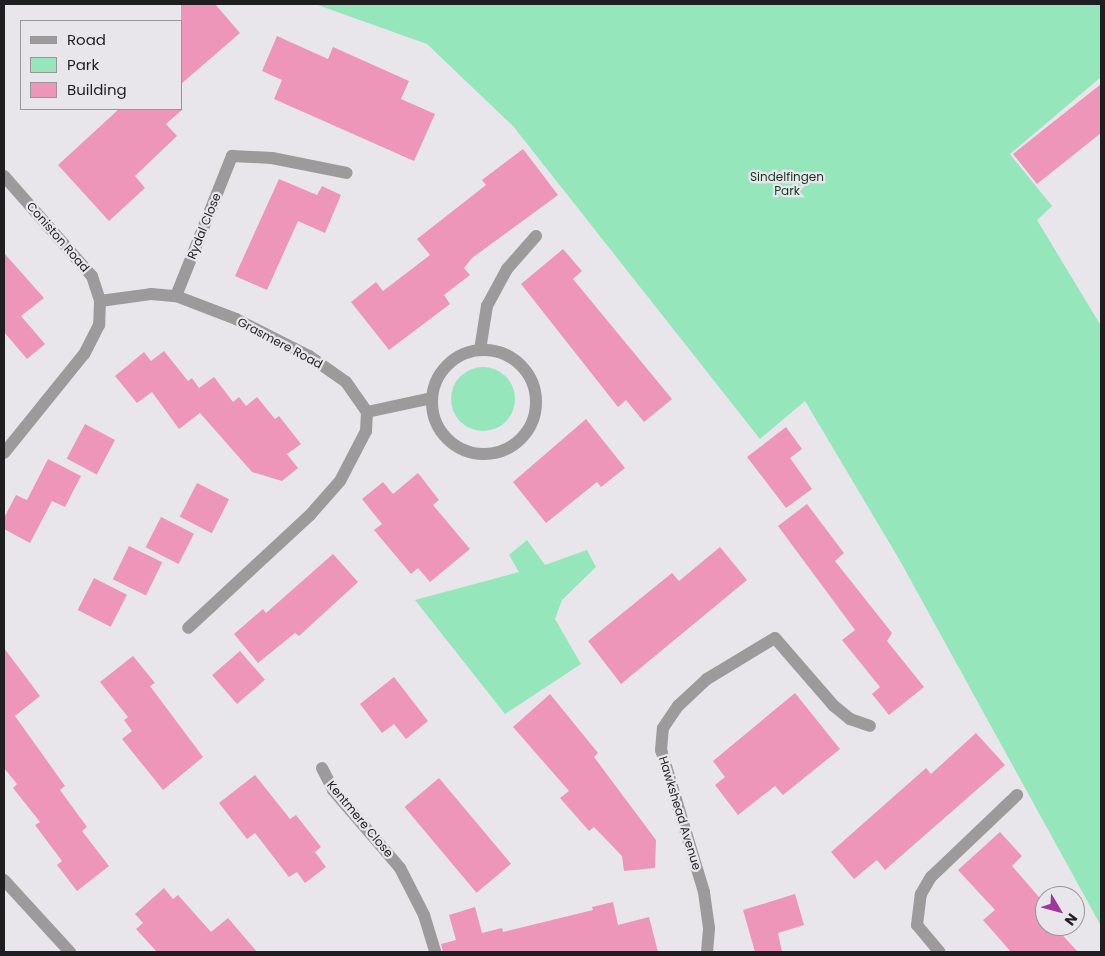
<!DOCTYPE html>
<html>
<head>
<meta charset="utf-8">
<style>
  body { margin:0 }
  #map { position:relative; width:1105px; height:956px; overflow:hidden; background:#e8e6eb; font-family:Poppins,sans-serif }
  div>[style] { position:absolute }
  [style*='--x'] { left:calc(var(--x)*1px); top:calc(var(--y)*1px); width:calc(var(--w)*1px); rotate:calc(var(--a)*1deg) }
  .green>* { inset:0; background:#95e6bb }
  .round { border-radius:50% }
  .building>* { inset:0; background:#ed96b9; transform-origin:0 0 }
  .service>* { height:12px; margin:-6px; padding:0 6px; transform-origin:6px; border-radius:6px; background:#9c9a9b }
  .minor>* { height:12px; margin:-6px; padding:0 6px; transform-origin:6px; border-radius:6px; background:#9c9a9b }
  .minor>.ring { margin:-6px; padding:0; box-sizing:content-box; background:none; border:12px solid #9c9a9b; border-radius:50% }
  span { translate:-50% -50%; white-space:nowrap; text-align:center; line-height:1.15; -webkit-text-stroke:4.5px #e8e6eb; paint-order:stroke }
  .park-label { font-size:12px; color:#113a27 }
  .street-label { font-size:12px; color:#1f1e20 }
  .frame { position:absolute; inset:0; border:5px solid #1f1e20; pointer-events:none }
  .legend { position:absolute; left:20px; top:20px; width:162px; height:90px; box-sizing:border-box; background:#e8e6eb; border:1px solid #98969a; margin:0; padding:6px 9px; list-style:none; font-size:15px; color:#1f1e20 }
  .legend li { display:flex; align-items:center; gap:10px; height:25px }
  .legend b { width:25px; border:1px solid #98969a }
  .north { position:absolute; left:1035px; top:886px; width:50px; height:50px; box-sizing:border-box; background:#e8e6eb; border:1px solid #98969a; border-radius:50%; rotate:127deg; font-size:14px; font-weight:700; line-height:20px; text-align:center; color:#1f1e20 }
  .north::after { content:''; display:block; margin:auto; width:18px; height:22px; background:#9e389c; clip-path:polygon(50% 0,100% 100%,50% 72%,0 100%) }
</style>
</head>
<body>
<div id="map">
  <div class="green">
    <div style="clip-path:polygon(315px 4px,1101px 4px,1101px 77px,1010px 154px,1052px 206px,1037px 220px,1101px 326px,1101px 926px,899px 559px,805px 401px,760px 439px,513px 126px,427px 44px)"></div>
    <div class="round" style="left:451px;top:367px;width:64px;height:64px"></div>
    <div style="clip-path:polygon(527px 540px,545px 565px,587px 550px,596px 567px,562px 600px,555px 619px,581px 664px,505px 714px,415px 600px,519px 572px,509px 555px)"></div>
  </div>
  <div class="building">
    <div style="clip-path:polygon(181px 4px,215px 4px,240px 33px,181px 84px)"></div>
    <div style="clip-path:polygon(277px 36px,328px 59px,333px 47px,409px 81px,401px 99px,435px 114px,414px 161px,274px 99px,282px 80px,262px 71px)"></div>
    <div style="clip-path:polygon(1101px 84px,1101px 133px,1037px 184px,1013px 154px)"></div>
    <div style="clip-path:polygon(119px 109px,183px 109px,166px 124px,177px 136px,135px 176px,145px 188px,109px 221px,58px 165px)"></div>
    <div style="clip-path:polygon(523px 149px,558px 195px,472px 258px,464px 268px,470px 275px,444px 295px,450px 304px,389px 350px,351px 302px,376px 282px,383px 291px,430px 255px,417px 239px,486px 185px,482px 180px)"></div>
    <div style="clip-path:polygon(279px 179px,317px 195px,322px 186px,341px 195px,325px 233px,298px 221px,267px 290px,235px 276px)"></div>
    <div style="clip-path:polygon(563px 249px,582px 271px,573px 279px,672px 399px,644px 422px,626px 400px,618px 407px,521px 284px)"></div>
    <div style="clip-path:polygon(4px 253px,44px 298px,21px 316px,45px 344px,27px 359px,4px 332px)"></div>
    <div style="clip-path:polygon(164px 351px,188px 381px,192px 378px,199px 388px,214px 377px,233px 402px,239px 397px,246px 406px,257px 397px,275px 419px,279px 416px,301px 444px,287px 454px,298px 468px,282px 481px,252px 472px,200px 413px,179px 429px,152px 392px,137px 403px,115px 376px,144px 352px,151px 361px)"></div>
    <div style="clip-path:polygon(586px 419px,625px 468px,601px 487px,597px 482px,546px 523px,513px 482px)"></div>
    <div style="left:85px;top:424px;width:34px;height:39px;rotate:28deg"></div>
    <div style="clip-path:polygon(786px 427px,802px 449px,790px 458px,812px 489px,786px 508px,747px 457px)"></div>
    <div style="clip-path:polygon(48px 459px,81px 476px,65px 507px,52px 501px,30px 543px,4px 529px,4px 518px,16px 495px,27px 500px)"></div>
    <div style="clip-path:polygon(418px 473px,439px 500px,433px 505px,470px 549px,430px 582px,418px 568px,411px 574px,374px 530px,382px 524px,362px 499px,383px 482px,393px 494px)"></div>
    <div style="left:197px;top:483px;width:36px;height:38px;rotate:27deg"></div>
    <div style="clip-path:polygon(807px 504px,844px 553px,835px 561px,892px 633px,887px 641px,924px 687px,889px 715px,872px 694px,880px 687px,842px 640px,855px 630px,778px 526px)"></div>
    <div style="left:161px;top:517px;width:37px;height:34px;rotate:27deg"></div>
    <div style="left:129px;top:546px;width:37px;height:37px;rotate:26deg"></div>
    <div style="clip-path:polygon(720px 547px,747px 580px,621px 684px,588px 641px,672px 573px,679px 581px)"></div>
    <div style="clip-path:polygon(333px 554px,358px 582px,299px 636px,295px 633px,258px 663px,234px 634px,263px 609px,266px 613px)"></div>
    <div style="left:94px;top:578px;width:37px;height:36px;rotate:27deg"></div>
    <div style="clip-path:polygon(4px 648px,40px 696px,15px 716px,65px 786px,60px 790px,87px 827px,82px 831px,109px 866px,77px 891px,57px 865px,62px 861px,35px 825px,40px 822px,13px 788px,17px 784px,4px 768px)"></div>
    <div style="left:240px;top:651px;width:38px;height:37px;rotate:49deg"></div>
    <div style="clip-path:polygon(133px 656px,155px 683px,150px 686px,203px 757px,163px 790px,122px 739px,132px 731px,124px 720px,128px 717px,100px 682px)"></div>
    <div style="clip-path:polygon(394px 677px,428px 721px,406px 739px,394px 724px,382px 733px,360px 704px)"></div>
    <div style="clip-path:polygon(795px 693px,840px 749px,783px 795px,775px 786px,738px 815px,715px 785px,725px 777px,713px 761px)"></div>
    <div style="clip-path:polygon(550px 694px,598px 753px,594px 757px,656px 840px,655px 868px,624px 871px,622px 856px,594px 827px,589px 831px,560px 798px,569px 791px,513px 727px)"></div>
    <div style="clip-path:polygon(976px 733px,1005px 765px,885px 870px,877px 860px,854px 879px,831px 852px,926px 768px,931px 774px)"></div>
    <div style="clip-path:polygon(255px 775px,290px 819px,296px 815px,321px 847px,315px 852px,326px 867px,305px 883px,297px 872px,289px 877px,255px 833px,247px 839px,219px 803px)"></div>
    <div style="left:439px;top:778px;width:112px;height:45px;rotate:50deg"></div>
    <div style="clip-path:polygon(1000px 832px,1022px 856px,1012px 866px,1045px 904px,1045px 926px,1054px 926px,1078px 952px,1011px 952px,983px 920px,995px 910px,958px 870px)"></div>
    <div style="clip-path:polygon(164px 888px,173px 899px,178px 895px,211px 932px,228px 918px,257px 952px,157px 952px,136px 929px,143px 923px,135px 914px)"></div>
    <div style="clip-path:polygon(795px 894px,804px 925px,778px 933px,782px 952px,755px 952px,743px 910px)"></div>
    <div style="clip-path:polygon(613px 902px,618px 925px,649px 917px,658px 952px,443px 952px,441px 944px,456px 940px,449px 915px,475px 907px,482px 933px,502px 928px,503px 932px,593px 910px,592px 907px)"></div>
  </div>
  <div class="service">
    <div style="--x:232;--y:156;--w:40;--a:2.9"></div>
    <div style="--x:272;--y:158;--w:76;--a:11.3"></div>
    <div style="--x:480;--y:350;--w:45;--a:-81"></div>
    <div style="--x:487;--y:306;--w:42;--a:-61.6"></div>
    <div style="--x:507;--y:269;--w:44;--a:-48.7"></div>
    <div style="--x:775;--y:638;--w:90;--a:49.1"></div>
    <div style="--x:834;--y:706;--w:21;--a:39"></div>
    <div style="--x:850;--y:719;--w:21;--a:19"></div>
    <div style="--x:917;--y:925;--w:31;--a:-83"></div>
    <div style="--x:921;--y:894;--w:20;--a:-60"></div>
    <div style="--x:931;--y:877;--w:119;--a:-43.6"></div>
  </div>
  <div class="minor">
    <div style="--x:4;--y:176;--w:133;--a:48.7"></div>
    <div style="--x:92;--y:276;--w:26;--a:72"></div>
    <div style="--x:100;--y:301;--w:24;--a:92"></div>
    <div style="--x:99;--y:325;--w:33;--a:117"></div>
    <div style="--x:84;--y:354;--w:127;--a:128.9"></div>
    <div style="--x:176;--y:296;--w:151;--a:-68.2"></div>
    <div style="--x:100;--y:301;--w:51;--a:-7.8"></div>
    <div style="--x:151;--y:294;--w:25;--a:5"></div>
    <div style="--x:176;--y:296;--w:64;--a:21"></div>
    <div style="--x:236;--y:319;--w:82;--a:26.9"></div>
    <div style="--x:309;--y:356;--w:45;--a:35.1"></div>
    <div style="--x:346;--y:382;--w:37;--a:55"></div>
    <div style="--x:367;--y:412;--w:19;--a:93"></div>
    <div style="--x:366;--y:431;--w:56;--a:117.5"></div>
    <div style="--x:340;--y:481;--w:45;--a:131.4"></div>
    <div style="--x:310;--y:515;--w:166;--a:137.2"></div>
    <div class="ring" style="left:432px;top:350px;width:92px;height:92px"></div>
    <div style="--x:367;--y:412;--w:66;--a:-12.2"></div>
    <div style="--x:322;--y:768;--w:25;--a:63"></div>
    <div style="--x:333;--y:790;--w:103;--a:49.3"></div>
    <div style="--x:400;--y:868;--w:53;--a:62.9"></div>
    <div style="--x:424;--y:915;--w:39;--a:73"></div>
    <div style="--x:4;--y:880;--w:98;--a:47.5"></div>
    <div style="--x:917;--y:925;--w:35;--a:50"></div>
    <div style="--x:707;--y:952;--w:24;--a:-85"></div>
    <div style="--x:709;--y:928;--w:36;--a:-98"></div>
    <div style="--x:704;--y:892;--w:148;--a:-106.8"></div>
    <div style="--x:661;--y:750;--w:22;--a:-85"></div>
    <div style="--x:663;--y:728;--w:27;--a:-56"></div>
    <div style="--x:678;--y:706;--w:40;--a:-43"></div>
    <div style="--x:707;--y:679;--w:79;--a:-31.1"></div>
  </div>
  <div class="park-label">
    <span style="left:787px;top:184px">Sindelfingen<br>Park</span>
  </div>
  <div class="street-label">
    <span style="left:204px;top:226px;rotate:-68deg">Rydal Close</span>
    <span style="left:58px;top:237px;rotate:49deg">Coniston Road</span>
    <span style="left:280px;top:343px;rotate:28deg">Grasmere Road</span>
    <span style="left:680px;top:813px;rotate:73deg">Hawkshead Avenue</span>
    <span style="left:360px;top:819px;rotate:50deg">Kentmere Close</span>
  </div>
  <div class="frame"></div>
  <ul class="legend">
  <li><b style="height:6px;background:#9c9a9b"></b>Road</li>
  <li><b style="height:14px;background:#95e6bb"></b>Park</li>
  <li><b style="height:14px;background:#ed96b9"></b>Building</li>
  </ul>
  <div class="north">N</div>
</div>
</body>
</html>
